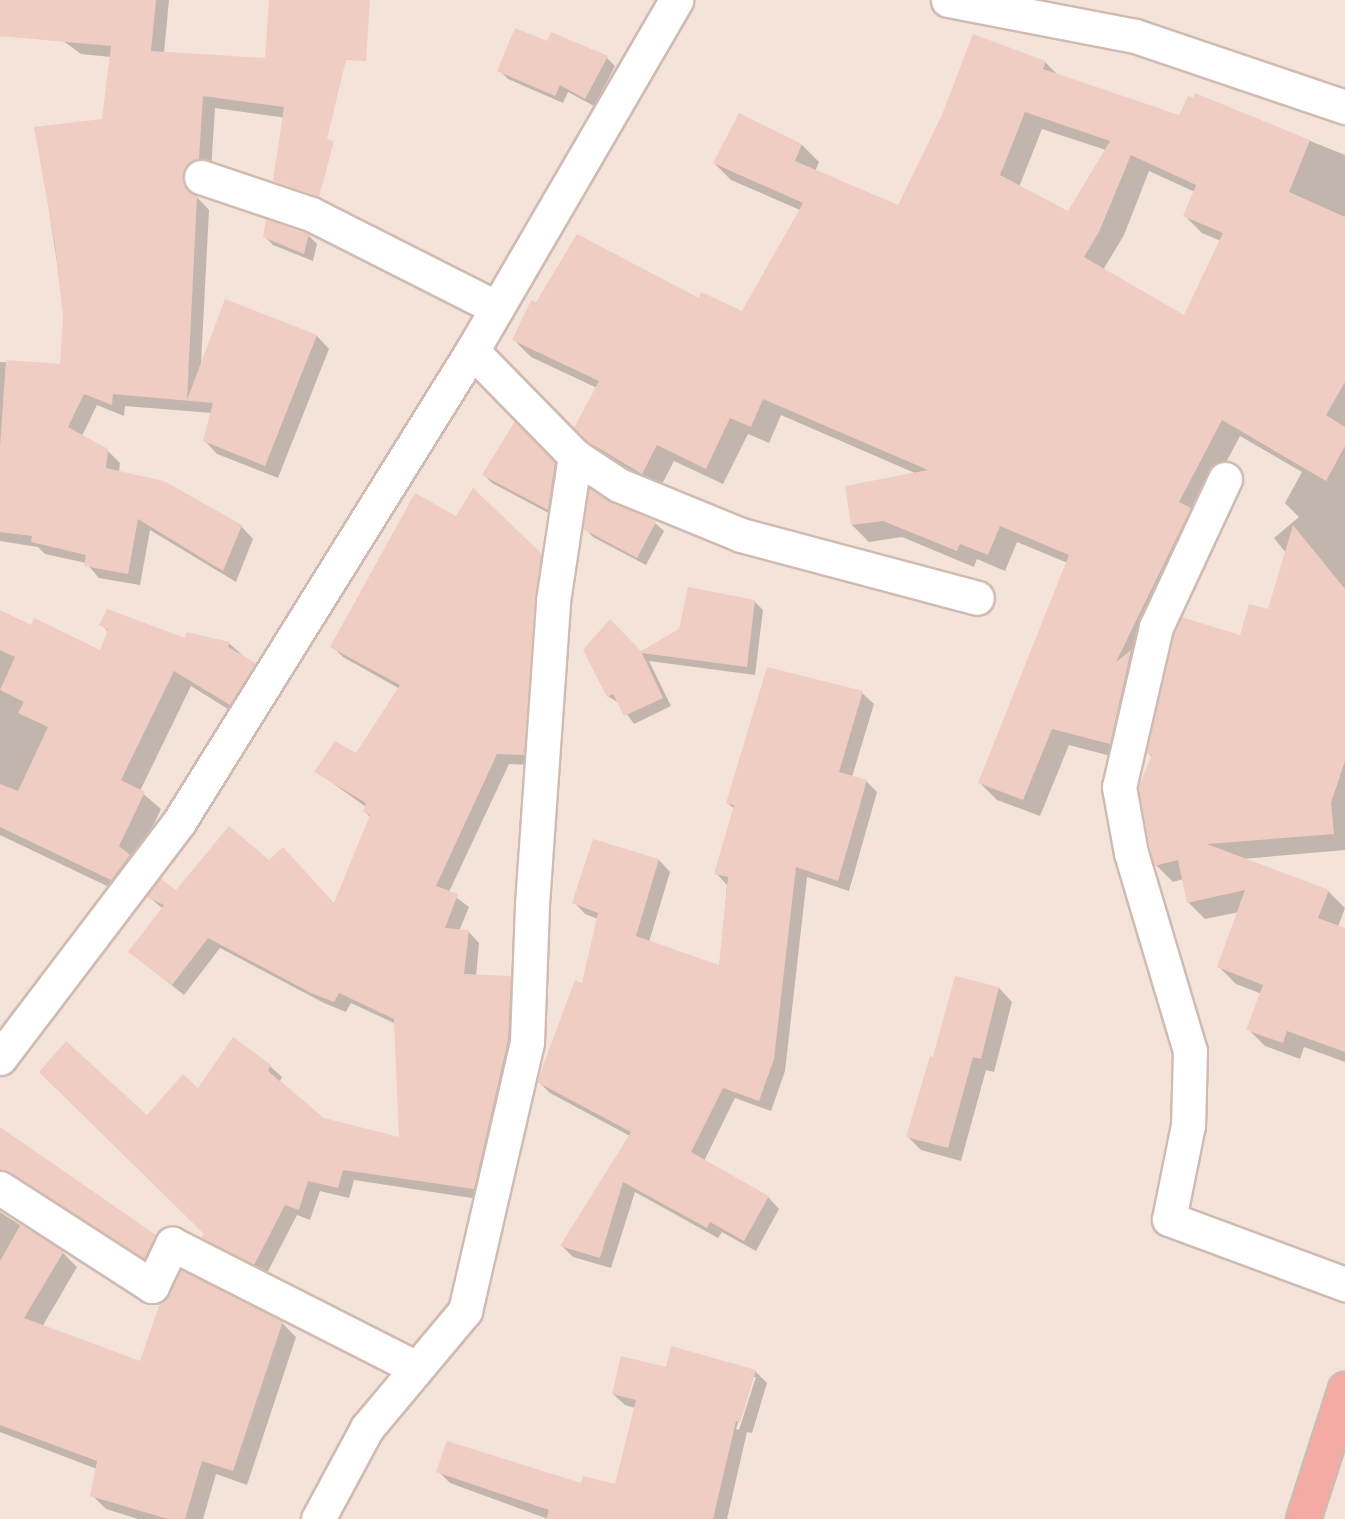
<!DOCTYPE html>
<html>
<head>
<meta charset="utf-8">
<style>
  body { margin:0 }
  #map { position:relative; width:1345px; height:1519px; overflow:hidden; background:#fcf2ea; font-family:"DM Sans",sans-serif }
  div>[style] { position:absolute }
  [style*='--x'] { left:calc(var(--x)*1px); top:calc(var(--y)*1px); width:calc(var(--w)*1px); rotate:calc(var(--a)*1deg) }
  .residential>* { inset:0; background:#f3e3d9; transform-origin:0 0 }
  .shadow>* { inset:0; background:#0003 }
  .building>* { inset:0; background:#f0cdc3 }
  .roads { filter:drop-shadow(2px 0 #d0bbb2) drop-shadow(-2px 0 #d0bbb2) drop-shadow(0 2px #d0bbb2) drop-shadow(0 -2px #d0bbb2) }
  .street>* { height:33px; margin:-16.5px; padding:0 16.5px; transform-origin:16.5px; border-radius:16.5px; background:#fff }
  .highway>* { height:33px; margin:-16.5px; padding:0 16.5px; transform-origin:16.5px; border-radius:16.5px; background:#f3aba4 }
  span { translate:-50% -50%; white-space:nowrap; text-align:center; line-height:1.15; -webkit-text-stroke:5px #fef7f1; paint-order:stroke }
</style>
</head>
<body>
<div id="map">
  <div class="residential">
    <div style="left:0;top:0;width:1345px;height:1519px"></div>
  </div>
  <div class="shadow">
    <div style="clip-path:polygon(8px 0,169px 0,164px 53px,292px 61px,302px 120px,215px 108px,211px 171px,200px 176px,194px 194px,209px 210px,201px 364px,226px 301px,317px 336px,329px 349px,278px 478px,217px 454px,205px 441px,212px 413px,125px 406px,124px 416px,97px 405px,82px 436px,107px 450px,120px 463px,119px 472px,241px 526px,253px 539px,236px 582px,150px 530px,140px 585px,99px 578px,86px 563px,45px 554px,38px 547px,0 541px,0 362px,61px 365px,65px 317px,37px 128px,103px 121px,111px 57px,81px 54px)"></div>
    <div style="clip-path:polygon(548px 43px,607px 58px,615px 66px,594px 106px,568px 92px,563px 103px,508px 79px,499px 70px)"></div>
    <div style="clip-path:polygon(evenodd,1045px 62px,1059px 76px,1180px 116px,1196px 95px,1345px 155px,1345px 850px,1242px 859px,1328px 891px,1345px 908px,1338px 927px,1345px 930px,1345px 1062px,1304px 1047px,1300px 1059px,1265px 1046px,1248px 1029px,1262px 994px,1236px 984px,1219px 967px,1239px 912px,1205px 919px,1188px 902px,1183px 879px,1173px 882px,1156px 865px,1153px 758px,1148px 753px,1241px 637px,1269px 611px,1286px 553px,1274px 538px,1299px 517px,1285px 503px,1302px 472px,1240px 436px,1197px 517px,1126px 760px,1069px 745px,1040px 816px,997px 800px,980px 783px,1068px 563px,1017px 542px,1005px 571px,977px 559px,974px 567px,902px 537px,869px 542px,852px 525px,917px 474px,781px 415px,769px 443px,748px 434px,723px 484px,674px 461px,659px 490px,606px 458px,575px 427px,597px 388px,531px 357px,514px 340px,700px 300px,743px 313px,800px 210px,731px 180px,714px 163px,740px 115px,802px 145px,819px 162px,815px 171px,899px 207px,1045px 62px,1042px 129px,1106px 150px,1068px 213px,1019px 187px,1042px 129px,1045px 62px,1149px 171px,1195px 192px,1185px 216px,1202px 233px,1221px 241px,1184px 317px,1103px 270px,1124px 235px,1149px 171px)"></div>
    <div style="clip-path:polygon(308px 235px,317px 244px,313px 261px,273px 245px,265px 237px)"></div>
    <div style="clip-path:polygon(515px 424px,563px 472px,556px 517px,492px 483px,484px 475px)"></div>
    <div style="clip-path:polygon(611px 504px,655px 523px,664px 531px,646px 565px,593px 537px,585px 528px)"></div>
    <div style="clip-path:polygon(457px 518px,540px 554px,552px 566px,534px 765px,509px 764px,449px 892px,469px 907px,459px 931px,468px 931px,479px 943px,476px 976px,510px 978px,521px 989px,485px 1200px,354px 1180px,349px 1198px,320px 1191px,310px 1220px,297px 1215px,266px 1275px,215px 1249px,203px 1238px,206px 1234px,147px 1117px,198px 1090px,270px 1066px,282px 1077px,279px 1083px,323px 1119px,400px 1139px,396px 1024px,351px 1003px,346px 1012px,324px 1003px,220px 948px,184px 995px,130px 952px,163px 909px,148px 896px,176px 892px,269px 862px,335px 905px,371px 818px,364px 811px,366px 807px,316px 771px,357px 755px,400px 689px,343px 657px,332px 646px)"></div>
    <div style="clip-path:polygon(755px 602px,763px 610px,755px 675px,649px 661px,671px 706px,634px 724px,619px 703px,608px 696px,641px 653px)"></div>
    <div style="clip-path:polygon(0 614px,100px 652px,109px 633px,101px 624px,186px 640px,187px 634px,230px 644px,271px 681px,247px 721px,191px 686px,140px 791px,161px 809px,136px 862px,128px 896px,0 835px)"></div>
    <div style="clip-path:polygon(862px 693px,874px 704px,852px 777px,866px 781px,877px 792px,849px 891px,807px 877px,785px 1071px,771px 1111px,735px 1098px,704px 1161px,768px 1197px,779px 1209px,756px 1251px,722px 1232px,718px 1238px,635px 1192px,611px 1268px,573px 1257px,562px 1246px,630px 1136px,550px 1093px,539px 1082px,583px 985px,598px 919px,585px 914px,574px 902px,594px 841px,659px 860px,670px 872px,649px 942px,720px 967px,727px 885px,716px 873px,735px 810px,727px 802px)"></div>
    <div style="clip-path:polygon(999px 988px,1012px 1002px,994px 1072px,986px 1070px,961px 1161px,921px 1150px,907px 1136px,934px 1059px)"></div>
    <div style="clip-path:polygon(0 1134px,155px 1236px,169px 1250px,159px 1272px,0 1194px)"></div>
    <div style="clip-path:polygon(0 1212px,63px 1253px,77px 1267px,42px 1327px,141px 1363px,282px 1323px,296px 1337px,247px 1485px,216px 1474px,203px 1519px,138px 1519px,106px 1509px,92px 1495px,97px 1469px,0 1432px)"></div>
    <div style="clip-path:polygon(evenodd,667px 1368px,755px 1371px,767px 1383px,752px 1433px,747px 1432px,727px 1519px,548px 1519px,450px 1483px,438px 1471px,616px 1486px,635px 1408px,625px 1405px,613px 1394px,667px 1368px,753px 1377px,756px 1377px,739px 1430px,736px 1429px,753px 1377px)"></div>
  </div>
  <div class="building">
    <div style="clip-path:polygon(0 0,156px 0,151px 51px,265px 58px,269px 0,370px 0,366px 61px,346px 60px,327px 139px,334px 141px,319px 197px,273px 181px,284px 107px,203px 96px,199px 159px,189px 163px,183px 172px,187px 189px,197px 196px,187px 400px,225px 299px,317px 335px,265px 466px,203px 441px,213px 403px,113px 394px,112px 405px,84px 394px,68px 427px,108px 449px,106px 468px,164px 481px,242px 525px,223px 571px,138px 519px,128px 574px,84px 566px,86px 555px,31px 542px,32px 536px,0 532px,0 447px,6px 360px,60px 364px,63px 317px,55px 245px,34px 127px,102px 119px,111px 46px,0 36px)"></div>
    <div style="clip-path:polygon(515px 28px,547px 41px,551px 32px,608px 56px,585px 99px,560px 85px,555px 96px,497px 71px)"></div>
    <div style="clip-path:polygon(evenodd,973px 34px,1046px 61px,1043px 69px,1179px 115px,1188px 96px,1193px 98px,1195px 93px,1310px 140px,1289px 192px,1345px 217px,1345px 382px,1326px 415px,1345px 427px,1345px 446px,1326px 481px,1222px 420px,1179px 502px,1191px 508px,1116px 662px,1131px 650px,1110px 744px,1052px 729px,1023px 800px,978px 783px,1069px 555px,1000px 526px,988px 555px,960px 544px,957px 551px,883px 521px,851px 525px,845px 486px,928px 470px,763px 399px,751px 427px,730px 418px,706px 469px,657px 445px,642px 474px,587px 441px,574px 428px,599px 381px,512px 340px,531px 300px,536px 302px,577px 234px,699px 298px,701px 292px,742px 311px,803px 203px,713px 163px,739px 113px,802px 144px,795px 161px,898px 205px,941px 117px,973px 34px,1025px 112px,1110px 141px,1068px 211px,1000px 175px,1025px 112px,973px 34px,1131px 155px,1196px 185px,1183px 216px,1223px 233px,1184px 315px,1084px 257px,1099px 232px,1131px 155px)"></div>
    <div style="clip-path:polygon(266px 219px,309px 234px,304px 254px,263px 237px)"></div>
    <div style="clip-path:polygon(515px 421px,555px 462px,548px 510px,482px 475px)"></div>
    <div style="clip-path:polygon(473px 488px,541px 553px,524px 755px,497px 754px,436px 886px,458px 894px,445px 928px,469px 930px,464px 974px,511px 976px,508px 1040px,474px 1189px,343px 1170px,338px 1188px,308px 1181px,299px 1210px,285px 1205px,254px 1265px,201px 1238px,204px 1234px,39px 1072px,66px 1041px,147px 1115px,183px 1074px,198px 1088px,233px 1037px,271px 1065px,268px 1071px,324px 1118px,399px 1137px,394px 1019px,339px 993px,334px 1002px,311px 993px,208px 938px,172px 985px,128px 952px,164px 905px,146px 897px,160px 878px,176px 890px,229px 826px,269px 860px,283px 847px,334px 903px,370px 815px,363px 812px,366px 803px,314px 772px,335px 741px,356px 753px,400px 685px,330px 647px,415px 493px,456px 516px)"></div>
    <div style="clip-path:polygon(589px 488px,656px 522px,637px 558px,583px 529px)"></div>
    <div style="clip-path:polygon(1293px 525px,1345px 589px,1345px 761px,1331px 803px,1334px 834px,1207px 844px,1329px 890px,1318px 918px,1345px 928px,1345px 1052px,1287px 1031px,1283px 1043px,1246px 1030px,1263px 985px,1217px 967px,1245px 890px,1187px 903px,1178px 860px,1154px 866px,1138px 788px,1152px 755px,1146px 754px,1174px 633px,1181px 617px,1240px 635px,1249px 604px,1268px 609px)"></div>
    <div style="clip-path:polygon(688px 587px,755px 600px,747px 667px,642px 653px,663px 698px,624px 716px,613px 694px,607px 697px,583px 650px,610px 619px,641px 651px,679px 629px)"></div>
    <div style="clip-path:polygon(107px 609px,185px 638px,186px 632px,230px 642px,228px 647px,256px 663px,230px 705px,174px 671px,121px 780px,145px 792px,119px 846px,130px 855px,111px 880px,0 827px,0 784px,18px 791px,48px 727px,18px 713px,24px 702px,0 690px,15px 657px,0 650px,0 610px,31px 625px,34px 618px,100px 650px,108px 630px,99px 625px)"></div>
    <div style="clip-path:polygon(767px 667px,863px 691px,839px 772px,867px 780px,838px 881px,796px 867px,774px 1059px,759px 1101px,723px 1088px,691px 1152px,769px 1196px,744px 1241px,710px 1222px,707px 1228px,623px 1182px,600px 1258px,560px 1246px,631px 1132px,537px 1082px,575px 980px,582px 983px,598px 913px,572px 903px,593px 839px,659px 859px,636px 936px,719px 965px,728px 877px,714px 874px,734px 805px,726px 803px)"></div>
    <div style="clip-path:polygon(955px 976px,999px 987px,981px 1059px,973px 1057px,948px 1148px,906px 1137px,930px 1056px,933px 1057px)"></div>
    <div style="clip-path:polygon(0 1127px,156px 1235px,144px 1259px,0 1169px)"></div>
    <div style="clip-path:polygon(21px 1224px,64px 1251px,24px 1318px,140px 1361px,160px 1303px,169px 1294px,181px 1269px,283px 1321px,233px 1471px,202px 1461px,185px 1519px,168px 1519px,90px 1496px,97px 1461px,0 1425px,0 1261px)"></div>
    <div style="clip-path:polygon(671px 1346px,756px 1370px,740px 1423px,736px 1421px,713px 1519px,546px 1519px,549px 1510px,436px 1472px,447px 1441px,581px 1483px,583px 1476px,615px 1484px,636px 1400px,612px 1394px,621px 1356px,666px 1367px)"></div>
  </div>
  <div class="roads">
    <div class="street">
      <div style="--x:948;--y:0;--w:190;--a:10.9"></div>
      <div style="--x:1135;--y:36;--w:222;--a:18.7"></div>
      <div style="--x:201;--y:177;--w:116;--a:18.6"></div>
      <div style="--x:311;--y:214;--w:208;--a:26.8"></div>
      <div style="--x:575;--y:456;--w:53;--a:33.4"></div>
      <div style="--x:619;--y:485;--w:132;--a:22.3"></div>
      <div style="--x:741;--y:535;--w:244;--a:14.9"></div>
      <div style="--x:1225;--y:479;--w:163;--a:115"></div>
      <div style="--x:1156;--y:627;--w:164;--a:103"></div>
      <div style="--x:1119;--y:787;--w:67;--a:79.7"></div>
      <div style="--x:1131;--y:853;--w:207;--a:73.4"></div>
      <div style="--x:1190;--y:1051;--w:74;--a:91.5"></div>
      <div style="--x:1188;--y:1125;--w:96;--a:101.4"></div>
      <div style="--x:1169;--y:1219;--w:188;--a:20.3"></div>
      <div style="--x:0;--y:1058;--w:296;--a:-52.8"></div>
      <div style="--x:179;--y:822;--w:555;--a:-58.12"></div>
      <div style="--x:472;--y:351;--w:406;--a:-59.8"></div>
      <div style="--x:0;--y:1188;--w:181;--a:32.8"></div>
      <div style="--x:152;--y:1286;--w:47;--a:-64.5"></div>
      <div style="--x:172;--y:1244;--w:274;--a:26.9"></div>
      <div style="--x:318;--y:1519;--w:103;--a:-61.7"></div>
      <div style="--x:367;--y:1428;--w:153;--a:-50.1"></div>
      <div style="--x:465;--y:1311;--w:276;--a:-77"></div>
      <div style="--x:527;--y:1042;--w:138;--a:-87.9"></div>
      <div style="--x:532;--y:904;--w:304;--a:-86"></div>
      <div style="--x:553;--y:601;--w:147;--a:-81.4"></div>
      <div style="--x:575;--y:456;--w:147;--a:-134.4"></div>
    </div>
    <div class="highway">
      <div style="--x:1303;--y:1519;--w:137;--a:-72.1"></div>
    </div>
  </div>
</div>
</body>
</html>
